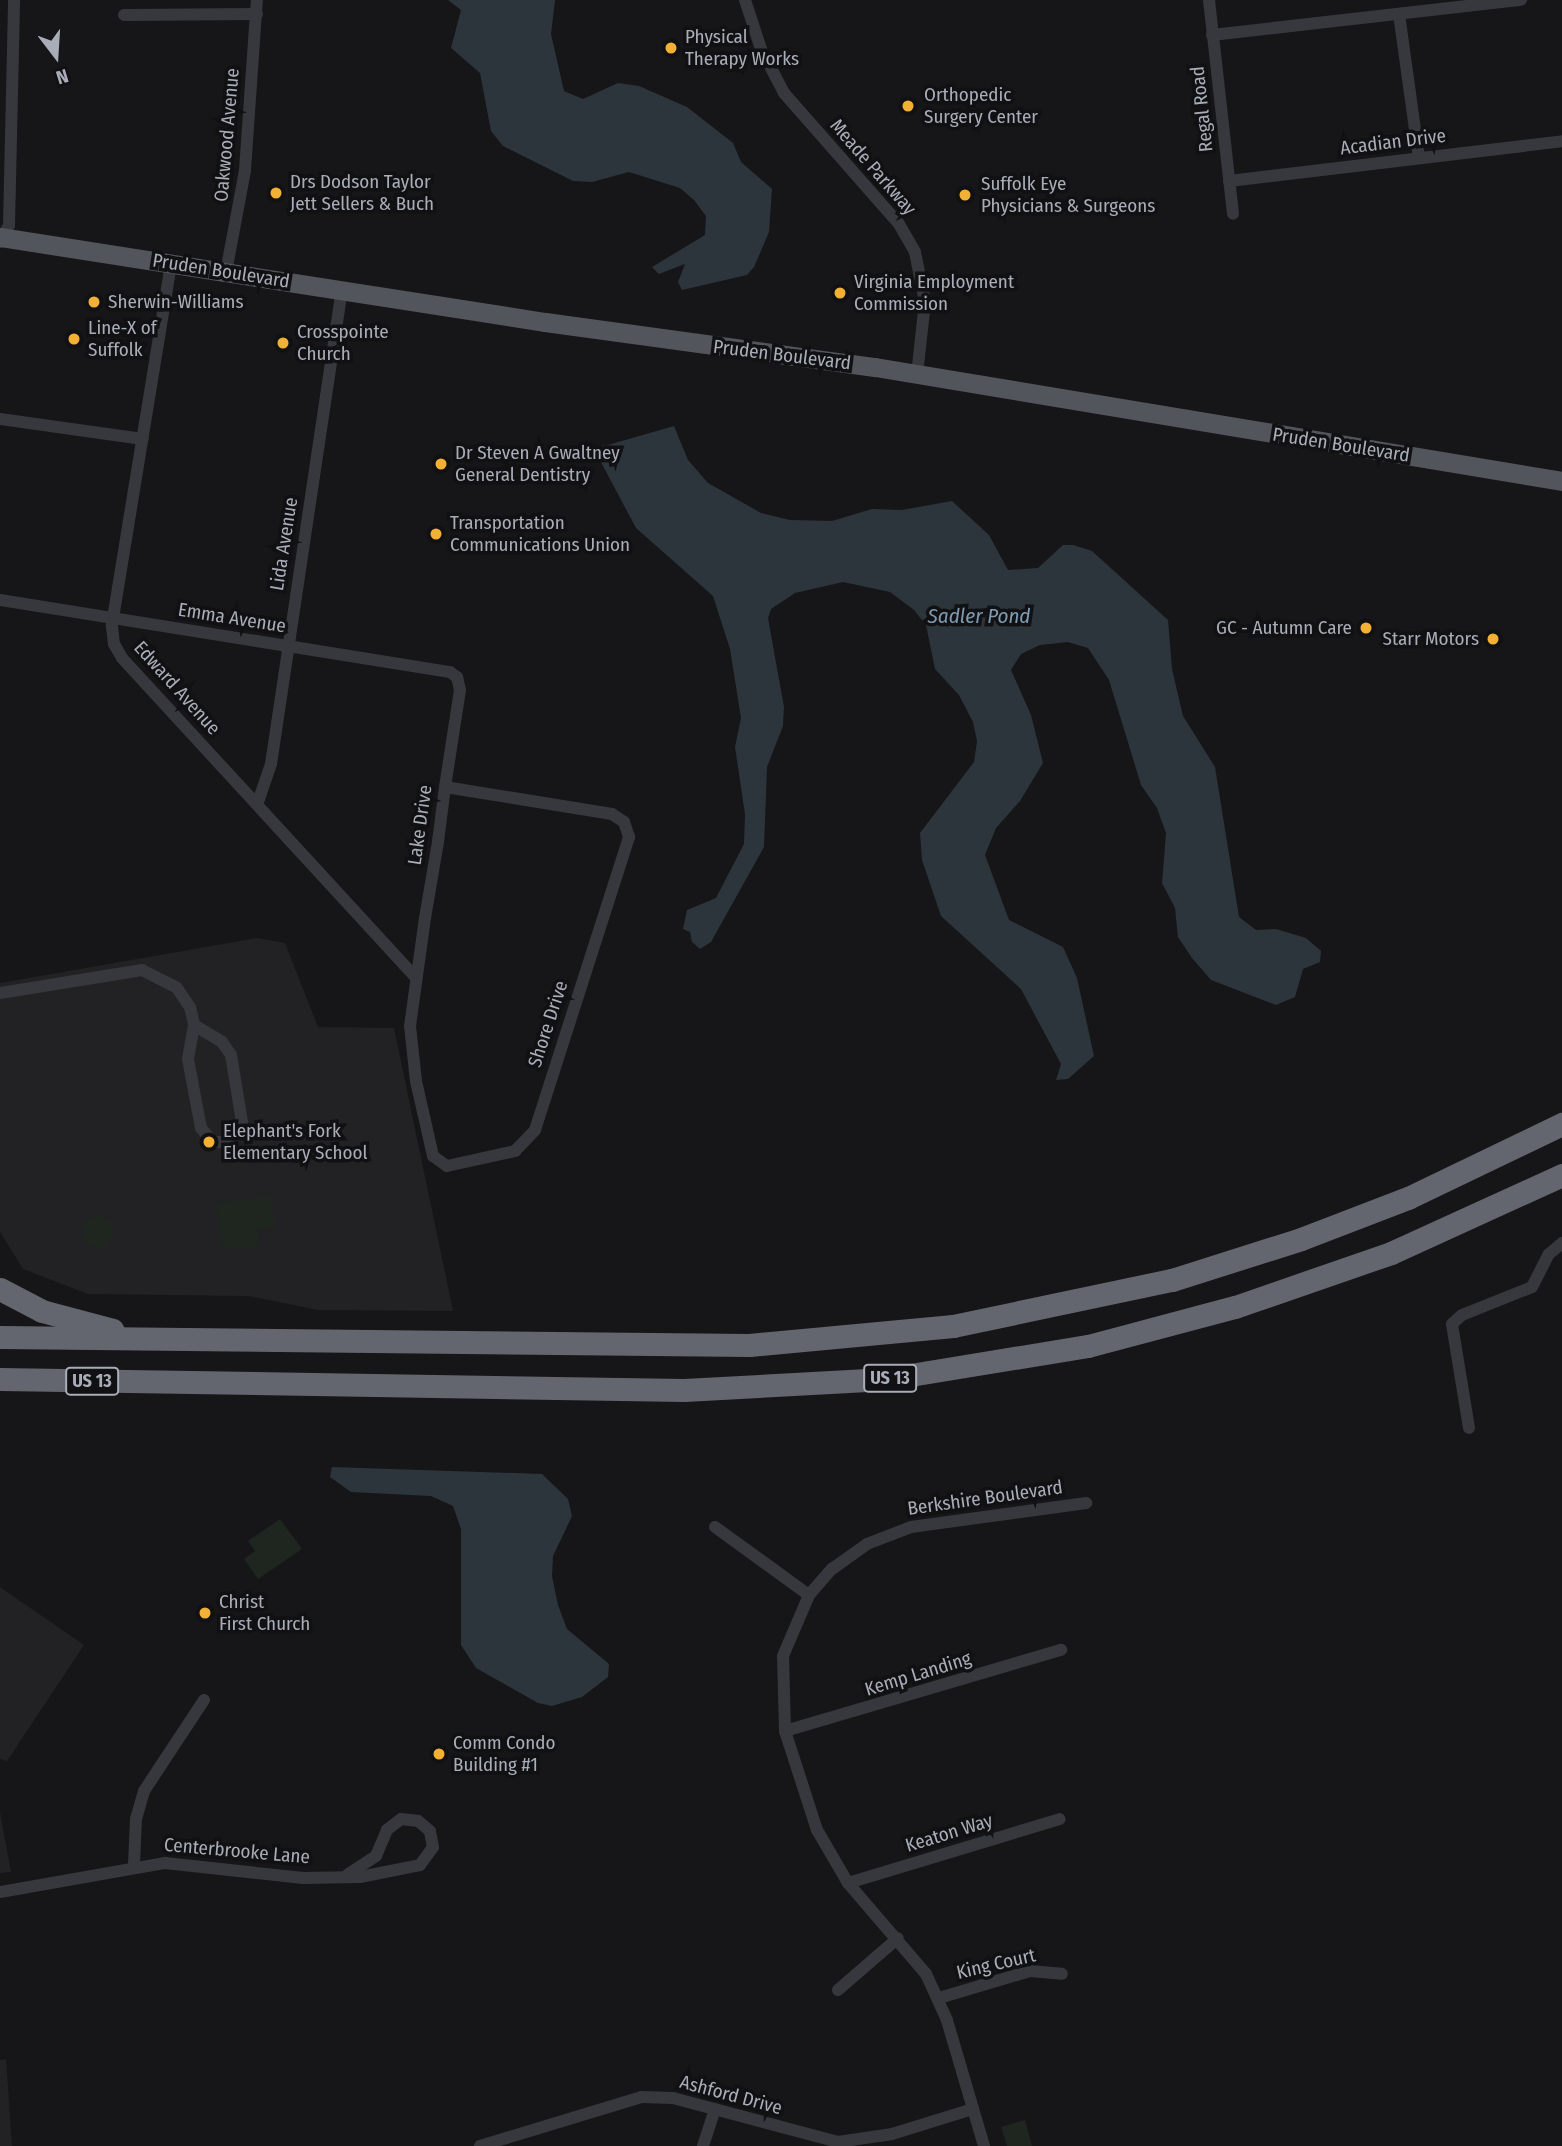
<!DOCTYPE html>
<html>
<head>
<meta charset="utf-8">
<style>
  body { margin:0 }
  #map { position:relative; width:1562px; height:2146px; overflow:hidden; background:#161618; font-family:"Fira Sans Condensed",sans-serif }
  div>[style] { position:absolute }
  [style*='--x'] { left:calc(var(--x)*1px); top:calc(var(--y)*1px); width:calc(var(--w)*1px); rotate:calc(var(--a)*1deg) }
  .built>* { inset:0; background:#222225 }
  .green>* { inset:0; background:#1e261f }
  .round { border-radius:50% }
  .water>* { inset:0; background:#2c353c }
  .minor>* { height:12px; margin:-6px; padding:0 6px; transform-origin:6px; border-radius:6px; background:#37383d }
  .primary>* { height:19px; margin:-9.5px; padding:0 9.5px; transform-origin:9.5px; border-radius:9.5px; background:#53555c }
  .motorway>* { height:23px; margin:-11.5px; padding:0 11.5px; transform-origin:11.5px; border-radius:11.5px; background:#63666e }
  .dots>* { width:19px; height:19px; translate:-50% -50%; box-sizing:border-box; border:4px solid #111113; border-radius:50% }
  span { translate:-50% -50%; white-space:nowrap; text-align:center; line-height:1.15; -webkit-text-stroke:7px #111113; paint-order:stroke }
  .shield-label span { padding:2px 5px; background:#111113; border:2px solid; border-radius:5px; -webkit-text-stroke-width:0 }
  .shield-label { font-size:18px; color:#a8adb8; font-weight:700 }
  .poi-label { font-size:19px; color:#a8adb8 }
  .left { translate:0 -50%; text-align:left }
  .right { translate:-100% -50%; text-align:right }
  .street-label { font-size:19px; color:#a8adb8 }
  .water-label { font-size:21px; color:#7f9bb3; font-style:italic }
  .north { position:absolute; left:21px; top:21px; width:70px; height:70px; -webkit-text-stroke:5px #111113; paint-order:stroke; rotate:163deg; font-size:19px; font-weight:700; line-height:28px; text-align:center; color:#a8adb8 }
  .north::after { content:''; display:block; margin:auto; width:24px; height:32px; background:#a8adb8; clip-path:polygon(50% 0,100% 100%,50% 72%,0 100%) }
</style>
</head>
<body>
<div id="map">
  <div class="built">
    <div style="clip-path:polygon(257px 938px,285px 943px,318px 1027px,394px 1028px,453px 1311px,318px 1310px,249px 1296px,88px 1294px,23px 1269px,0 1232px,0 983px)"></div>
    <div style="clip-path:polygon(0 1587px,84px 1645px,7px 1761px,0 1759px)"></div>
    <div style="clip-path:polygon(0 1812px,11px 1872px,0 1873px)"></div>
    <div style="clip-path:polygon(6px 2059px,12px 2146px,0 2146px,0 2060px)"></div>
  </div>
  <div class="green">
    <div style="clip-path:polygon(271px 1196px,276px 1227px,259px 1229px,257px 1249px,222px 1247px,216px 1203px)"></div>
    <div class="round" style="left:82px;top:1216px;width:32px;height:32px"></div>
    <div style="clip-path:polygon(280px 1519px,302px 1549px,258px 1579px,244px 1559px,255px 1551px,248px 1541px)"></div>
    <div style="clip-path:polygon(1025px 2120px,1032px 2146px,1007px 2146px,1001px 2127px)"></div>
  </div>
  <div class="water">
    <div style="clip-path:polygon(448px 0,555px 0,551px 34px,564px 91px,583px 99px,618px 83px,639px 86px,687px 107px,733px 143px,741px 162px,772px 189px,769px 232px,754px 267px,747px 275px,682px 290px,678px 282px,685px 264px,659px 274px,652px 267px,705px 235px,706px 216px,694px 200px,680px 188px,629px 172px,592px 182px,573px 181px,503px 146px,491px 131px,480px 73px,451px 48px,461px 10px)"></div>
    <div style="clip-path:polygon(674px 426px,688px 460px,708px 483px,761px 513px,790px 520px,832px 521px,872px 509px,902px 510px,952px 501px,989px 535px,1008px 570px,1038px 568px,1063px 545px,1073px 545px,1092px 551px,1168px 620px,1172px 669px,1183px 716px,1215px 767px,1239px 917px,1256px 930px,1276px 929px,1306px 938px,1321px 951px,1320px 962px,1303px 969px,1295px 997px,1276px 1005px,1211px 980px,1192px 958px,1178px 937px,1175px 908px,1162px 883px,1166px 833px,1157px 808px,1141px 785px,1109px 680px,1088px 648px,1068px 642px,1040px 645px,1021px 654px,1011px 670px,1031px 715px,1043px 763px,1020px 801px,996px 828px,985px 855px,1009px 920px,1063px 947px,1077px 978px,1094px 1056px,1068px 1079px,1056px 1080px,1061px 1064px,1021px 989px,941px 916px,922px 860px,920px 833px,974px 762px,977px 741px,973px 722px,959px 695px,935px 669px,926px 625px,914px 610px,890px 592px,843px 582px,795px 593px,771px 609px,768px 618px,784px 707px,783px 726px,767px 767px,764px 847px,711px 942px,700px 949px,692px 942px,690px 932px,683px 929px,687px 910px,716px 898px,744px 844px,745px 814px,735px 747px,741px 718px,730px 649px,713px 596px,636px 528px,594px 449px)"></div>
    <div style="clip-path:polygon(332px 1467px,542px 1474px,568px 1499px,572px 1516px,553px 1556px,552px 1576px,558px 1605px,567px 1629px,609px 1664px,608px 1677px,582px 1697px,552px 1706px,538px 1703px,476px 1668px,461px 1645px,461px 1529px,453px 1506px,431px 1496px,351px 1492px,330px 1477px)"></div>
  </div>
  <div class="minor">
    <div style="--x:745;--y:0;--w:52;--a:71.9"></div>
    <div style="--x:761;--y:49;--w:50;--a:62.4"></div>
    <div style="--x:784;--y:93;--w:174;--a:48.7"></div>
    <div style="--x:899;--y:224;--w:32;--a:60"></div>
    <div style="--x:915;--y:252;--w:51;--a:78.7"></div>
    <div style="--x:925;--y:302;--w:72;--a:96.3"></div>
    <div style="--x:1209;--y:0;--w:215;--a:83.6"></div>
    <div style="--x:1399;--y:14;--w:145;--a:82.1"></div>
    <div style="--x:124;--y:15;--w:133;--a:-0.4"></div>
    <div style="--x:1212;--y:35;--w:311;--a:-6.5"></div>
    <div style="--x:1229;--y:181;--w:335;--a:-6.8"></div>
    <div style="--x:0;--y:242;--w:19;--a:-62"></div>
    <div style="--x:9;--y:225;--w:225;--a:-88.7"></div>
    <div style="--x:171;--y:264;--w:367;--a:99.3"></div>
    <div style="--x:112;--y:626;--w:18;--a:84"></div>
    <div style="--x:114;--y:644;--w:16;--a:60"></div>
    <div style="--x:122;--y:658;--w:435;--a:47.4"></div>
    <div style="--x:226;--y:272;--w:104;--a:-79.4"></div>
    <div style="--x:245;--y:170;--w:170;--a:-86"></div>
    <div style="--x:0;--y:419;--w:144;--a:8"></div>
    <div style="--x:0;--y:600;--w:456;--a:9.1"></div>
    <div style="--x:450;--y:672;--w:9;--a:36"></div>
    <div style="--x:457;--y:677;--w:13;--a:77"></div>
    <div style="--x:460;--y:690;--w:98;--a:98.8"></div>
    <div style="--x:445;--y:787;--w:55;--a:97.3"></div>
    <div style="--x:438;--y:842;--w:77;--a:99.7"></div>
    <div style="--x:425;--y:918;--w:109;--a:97.9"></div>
    <div style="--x:410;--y:1026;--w:55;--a:83.8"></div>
    <div style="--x:416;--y:1081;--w:77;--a:77.2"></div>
    <div style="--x:433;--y:1156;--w:17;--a:36"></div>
    <div style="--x:447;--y:1166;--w:70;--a:-12.4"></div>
    <div style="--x:515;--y:1151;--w:29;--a:-46"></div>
    <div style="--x:535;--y:1130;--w:308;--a:-72.2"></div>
    <div style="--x:629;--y:837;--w:16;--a:-108"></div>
    <div style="--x:624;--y:822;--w:14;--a:-146"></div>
    <div style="--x:612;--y:814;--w:169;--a:-170.8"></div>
    <div style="--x:258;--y:802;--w:40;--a:-71.1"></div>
    <div style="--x:271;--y:764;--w:479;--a:-81.5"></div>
    <div style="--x:0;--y:993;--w:144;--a:-9.2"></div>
    <div style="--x:142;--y:970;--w:39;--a:27"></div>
    <div style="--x:177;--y:988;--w:23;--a:56"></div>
    <div style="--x:190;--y:1007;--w:18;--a:77"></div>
    <div style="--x:194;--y:1025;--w:33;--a:31"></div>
    <div style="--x:222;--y:1042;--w:16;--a:55"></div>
    <div style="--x:231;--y:1055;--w:68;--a:80.7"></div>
    <div style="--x:242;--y:1122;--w:26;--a:129"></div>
    <div style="--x:226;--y:1142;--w:13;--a:180"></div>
    <div style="--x:213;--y:1142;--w:18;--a:-131"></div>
    <div style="--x:201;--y:1128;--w:70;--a:-100.7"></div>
    <div style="--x:188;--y:1059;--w:35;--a:-80"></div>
    <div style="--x:1469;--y:1428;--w:105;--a:-99.3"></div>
    <div style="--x:1452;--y:1324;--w:13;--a:-42"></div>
    <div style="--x:1462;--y:1315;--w:75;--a:-21.8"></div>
    <div style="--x:1532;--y:1287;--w:37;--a:-63"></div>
    <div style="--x:1549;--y:1254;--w:17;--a:-40"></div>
    <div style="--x:715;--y:1527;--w:116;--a:35.9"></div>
    <div style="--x:785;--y:1731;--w:288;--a:-16.4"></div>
    <div style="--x:134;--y:1865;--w:46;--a:-87.5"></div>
    <div style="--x:136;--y:1819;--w:29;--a:-74"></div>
    <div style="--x:144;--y:1791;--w:109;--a:-56.6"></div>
    <div style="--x:848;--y:1883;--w:221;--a:-16.8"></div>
    <div style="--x:0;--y:1892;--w:168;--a:-10"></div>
    <div style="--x:165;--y:1863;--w:139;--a:6.2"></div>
    <div style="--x:303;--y:1878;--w:57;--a:-1"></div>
    <div style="--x:360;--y:1877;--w:61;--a:-11.3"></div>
    <div style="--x:420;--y:1865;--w:22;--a:-54"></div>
    <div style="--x:433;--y:1847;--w:16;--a:-101"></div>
    <div style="--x:430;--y:1831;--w:16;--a:-140"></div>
    <div style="--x:418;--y:1821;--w:17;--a:-173"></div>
    <div style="--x:401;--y:1819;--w:18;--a:142"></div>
    <div style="--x:387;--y:1830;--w:28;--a:113"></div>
    <div style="--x:376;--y:1856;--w:33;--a:147"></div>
    <div style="--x:838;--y:1990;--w:79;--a:-40.9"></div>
    <div style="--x:939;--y:1998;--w:95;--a:-16.5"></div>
    <div style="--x:1030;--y:1971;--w:32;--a:5"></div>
    <div style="--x:480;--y:2146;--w:168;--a:-16.9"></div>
    <div style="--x:641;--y:2097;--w:32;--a:2"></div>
    <div style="--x:673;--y:2098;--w:171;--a:14.9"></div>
    <div style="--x:838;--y:2142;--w:55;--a:-8.4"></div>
    <div style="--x:892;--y:2134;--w:85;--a:-17.2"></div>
    <div style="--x:703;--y:2146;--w:39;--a:-72"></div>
    <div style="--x:984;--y:2146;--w:131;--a:-106.4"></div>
    <div style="--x:947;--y:2020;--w:51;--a:-114.5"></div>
    <div style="--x:926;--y:1974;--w:120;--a:-130.6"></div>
    <div style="--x:848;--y:1883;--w:61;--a:-120.3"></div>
    <div style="--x:817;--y:1830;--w:104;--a:-107.9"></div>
    <div style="--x:785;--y:1731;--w:75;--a:-91.5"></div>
    <div style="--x:783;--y:1656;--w:66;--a:-66.9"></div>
    <div style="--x:809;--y:1595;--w:35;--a:-49"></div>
    <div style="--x:832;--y:1569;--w:43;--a:-35.5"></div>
    <div style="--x:867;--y:1544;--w:47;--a:-21.1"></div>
    <div style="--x:911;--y:1527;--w:177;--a:-7.8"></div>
  </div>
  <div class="primary">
    <div style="--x:0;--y:237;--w:552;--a:8.86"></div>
    <div style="--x:545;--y:322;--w:333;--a:7.8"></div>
    <div style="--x:875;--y:367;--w:696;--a:9.42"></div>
  </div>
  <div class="motorway">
    <div style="--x:0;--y:1289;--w:47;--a:27.6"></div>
    <div style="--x:42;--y:1311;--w:73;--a:15"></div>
    <div style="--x:0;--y:1337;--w:749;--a:0.61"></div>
    <div style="--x:749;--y:1345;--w:205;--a:-5.3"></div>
    <div style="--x:953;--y:1326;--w:224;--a:-11.9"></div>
    <div style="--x:1172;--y:1280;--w:135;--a:-17.6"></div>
    <div style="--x:1301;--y:1239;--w:115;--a:-21"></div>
    <div style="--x:1408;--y:1198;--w:171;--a:-25.7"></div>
    <div style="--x:0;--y:1379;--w:684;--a:0.92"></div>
    <div style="--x:684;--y:1390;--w:202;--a:-3.1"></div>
    <div style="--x:886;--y:1379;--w:205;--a:-9.3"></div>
    <div style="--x:1088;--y:1346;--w:152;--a:-14.9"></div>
    <div style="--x:1235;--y:1307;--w:165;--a:-19.1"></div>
    <div style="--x:1391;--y:1253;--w:188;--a:-24.5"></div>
  </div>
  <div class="dots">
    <div style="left:671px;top:48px;background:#f2b134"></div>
    <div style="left:908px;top:106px;background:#f2b134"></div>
    <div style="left:276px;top:193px;background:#f2b134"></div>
    <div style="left:965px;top:195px;background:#f2b134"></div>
    <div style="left:840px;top:293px;background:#f2b134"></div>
    <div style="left:94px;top:302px;background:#f2b134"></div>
    <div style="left:74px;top:339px;background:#f2b134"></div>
    <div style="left:283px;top:343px;background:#f2b134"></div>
    <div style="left:441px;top:464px;background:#f2b134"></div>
    <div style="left:436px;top:534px;background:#f2b134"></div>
    <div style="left:1366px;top:628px;background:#f2b134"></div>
    <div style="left:1493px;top:639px;background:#f2b134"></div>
    <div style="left:209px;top:1142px;background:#f2b134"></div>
    <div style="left:205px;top:1613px;background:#f2b134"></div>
    <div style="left:439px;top:1754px;background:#f2b134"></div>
  </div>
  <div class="shield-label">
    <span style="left:890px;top:1378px">US 13</span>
    <span style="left:92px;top:1381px">US 13</span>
  </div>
  <div class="poi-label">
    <span class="left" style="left:685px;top:48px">Physical<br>Therapy Works</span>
    <span class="left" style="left:924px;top:106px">Orthopedic<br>Surgery Center</span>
    <span class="left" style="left:290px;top:193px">Drs Dodson Taylor<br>Jett Sellers &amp; Buch</span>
    <span class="left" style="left:981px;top:195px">Suffolk Eye<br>Physicians &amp; Surgeons</span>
    <span class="left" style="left:854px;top:293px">Virginia Employment<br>Commission</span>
    <span class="left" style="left:108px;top:302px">Sherwin-Williams</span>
    <span class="left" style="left:88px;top:339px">Line-X of<br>Suffolk</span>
    <span class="left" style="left:297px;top:343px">Crosspointe<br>Church</span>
    <span class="left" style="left:455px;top:464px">Dr Steven A Gwaltney<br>General Dentistry</span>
    <span class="left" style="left:450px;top:534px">Transportation<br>Communications Union</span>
    <span class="right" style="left:1352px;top:628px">GC - Autumn Care</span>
    <span class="right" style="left:1479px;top:639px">Starr Motors</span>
    <span class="left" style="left:223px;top:1142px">Elephant's Fork<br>Elementary School</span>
    <span class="left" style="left:219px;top:1613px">Christ<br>First Church</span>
    <span class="left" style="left:453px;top:1754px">Comm Condo<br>Building #1</span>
  </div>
  <div class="street-label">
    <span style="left:1202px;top:109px;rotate:-96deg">Regal Road</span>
    <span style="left:227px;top:135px;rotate:-85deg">Oakwood Avenue</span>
    <span style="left:1393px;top:142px;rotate:-7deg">Acadian Drive</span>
    <span style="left:873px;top:167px;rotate:49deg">Meade Parkway</span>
    <span style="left:221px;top:271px;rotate:9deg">Pruden Boulevard</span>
    <span style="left:782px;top:355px;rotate:7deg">Pruden Boulevard</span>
    <span style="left:1341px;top:445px;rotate:9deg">Pruden Boulevard</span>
    <span style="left:284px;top:544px;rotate:-81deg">Lida Avenue</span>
    <span style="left:232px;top:618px;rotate:9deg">Emma Avenue</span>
    <span style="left:177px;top:688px;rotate:48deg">Edward Avenue</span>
    <span style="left:420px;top:825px;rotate:-82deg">Lake Drive</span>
    <span style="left:548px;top:1024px;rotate:-72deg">Shore Drive</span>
    <span style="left:985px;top:1498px;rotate:-8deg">Berkshire Boulevard</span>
    <span style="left:918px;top:1674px;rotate:-17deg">Kemp Landing</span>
    <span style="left:949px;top:1833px;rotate:-17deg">Keaton Way</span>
    <span style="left:237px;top:1851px;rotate:5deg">Centerbrooke Lane</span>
    <span style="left:996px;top:1964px;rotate:-13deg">King Court</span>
    <span style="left:731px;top:2095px;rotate:15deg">Ashford Drive</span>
  </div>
  <div class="water-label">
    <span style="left:979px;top:616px">Sadler Pond</span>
  </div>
  <div class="north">N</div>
</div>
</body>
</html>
